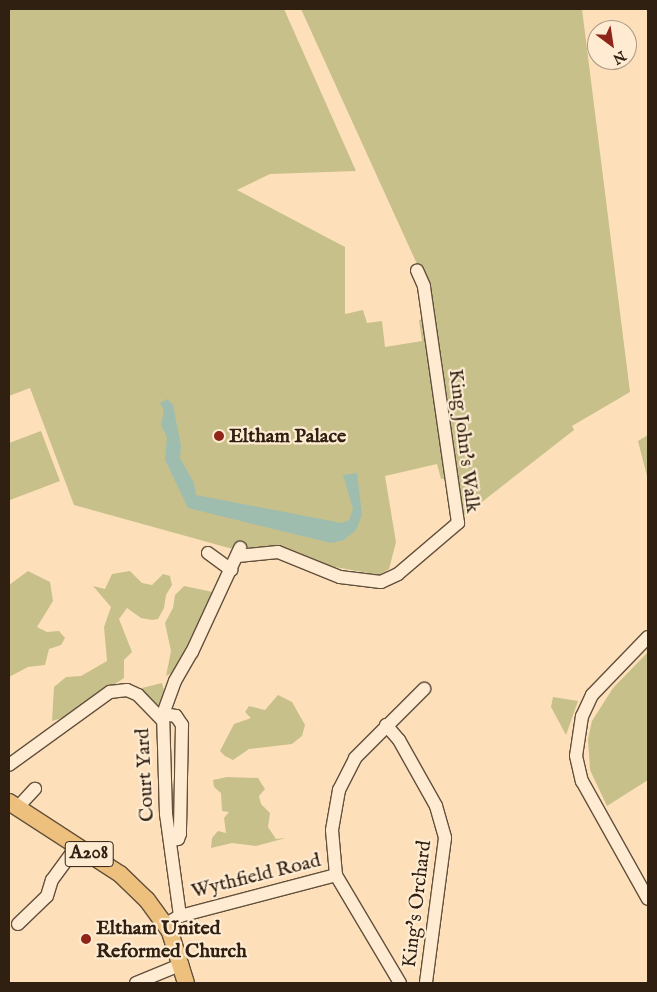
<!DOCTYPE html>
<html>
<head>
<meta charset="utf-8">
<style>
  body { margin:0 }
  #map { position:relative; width:657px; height:992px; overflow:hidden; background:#fde0ba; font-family:"IM FELL English",serif }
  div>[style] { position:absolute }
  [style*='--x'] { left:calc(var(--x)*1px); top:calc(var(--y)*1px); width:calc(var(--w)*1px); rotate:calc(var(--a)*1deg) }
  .green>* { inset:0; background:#c7c08a }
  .water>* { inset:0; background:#9fbdaf }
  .roads { filter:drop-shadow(1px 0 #62503c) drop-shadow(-1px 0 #62503c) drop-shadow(0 1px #62503c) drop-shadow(0 -1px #62503c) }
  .minor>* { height:12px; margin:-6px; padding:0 6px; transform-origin:6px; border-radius:6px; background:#feebd2 }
  .major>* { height:16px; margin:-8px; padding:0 8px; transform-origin:8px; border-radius:8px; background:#eec07d }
  .dots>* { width:14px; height:14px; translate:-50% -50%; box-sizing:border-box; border:2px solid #feebd2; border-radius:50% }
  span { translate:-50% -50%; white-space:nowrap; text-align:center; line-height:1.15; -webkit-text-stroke:4.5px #feebd2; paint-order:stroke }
  .shield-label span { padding:1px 4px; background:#feebd2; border:1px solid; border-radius:4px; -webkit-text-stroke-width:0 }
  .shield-label { font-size:19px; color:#2f2012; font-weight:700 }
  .poi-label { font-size:20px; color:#2f2012; font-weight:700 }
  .left { translate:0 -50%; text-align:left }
  .street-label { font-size:20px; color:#2f2012 }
  .frame { position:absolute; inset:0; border:10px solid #2f2012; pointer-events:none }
  .north { position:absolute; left:587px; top:20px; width:50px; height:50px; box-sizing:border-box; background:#feebd2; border:1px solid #ab9a85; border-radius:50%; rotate:149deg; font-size:14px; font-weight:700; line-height:20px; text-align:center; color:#2f2012 }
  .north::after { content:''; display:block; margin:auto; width:18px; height:22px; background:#8f2418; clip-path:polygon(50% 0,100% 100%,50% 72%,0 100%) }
</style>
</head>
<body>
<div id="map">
  <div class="green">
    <div style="clip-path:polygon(9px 9px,284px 9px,356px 171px,270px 174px,237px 190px,345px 247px,345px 314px,363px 310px,367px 323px,382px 321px,385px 347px,422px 341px,419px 320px,425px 319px,449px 478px,441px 479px,437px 464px,385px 476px,396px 542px,389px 569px,379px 575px,229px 548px,74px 505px,30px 388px,9px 396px)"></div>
    <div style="clip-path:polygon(301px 9px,582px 9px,630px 392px,572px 426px,574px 430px,464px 516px,460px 512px,427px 286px)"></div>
    <div style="clip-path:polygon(41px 431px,60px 481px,10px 500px,9px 443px)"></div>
    <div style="clip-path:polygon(648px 435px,648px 480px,638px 441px)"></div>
    <div style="clip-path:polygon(28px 571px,50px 582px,53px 601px,37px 627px,47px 632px,59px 631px,65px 638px,61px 645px,49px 649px,45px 665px,28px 667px,9px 677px,9px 585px)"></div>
    <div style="clip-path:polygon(130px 571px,142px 583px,152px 585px,163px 574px,170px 576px,172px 585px,166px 595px,164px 608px,158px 619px,152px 620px,141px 618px,127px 608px,119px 619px,132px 652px,124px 660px,124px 678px,66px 717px,52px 721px,54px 687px,66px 677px,81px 676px,107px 661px,104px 627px,111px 607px,93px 586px,105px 589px,112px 574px)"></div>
    <div style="clip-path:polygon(184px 586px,213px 592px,174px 672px,166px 676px,171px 651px,165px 623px,173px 608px,175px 595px)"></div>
    <div style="clip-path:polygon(648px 652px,648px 780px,607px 806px,590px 770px,588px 739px,592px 721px,613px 688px)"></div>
    <div style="clip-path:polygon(162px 683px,166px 698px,159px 707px,154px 707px,142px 688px)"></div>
    <div style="clip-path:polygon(278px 695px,292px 702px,305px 725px,302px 736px,292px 744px,249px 749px,233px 760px,225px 756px,220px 751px,234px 724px,251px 718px,245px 712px,249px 706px,265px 710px)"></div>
    <div style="clip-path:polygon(553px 697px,578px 701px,566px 735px,551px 707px)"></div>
    <div style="clip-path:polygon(227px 777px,258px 778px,265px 789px,259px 796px,261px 804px,270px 813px,268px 827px,276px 839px,286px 838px,256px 846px,232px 843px,211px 848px,212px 838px,218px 831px,226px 833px,224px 818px,229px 812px,222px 811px,221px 793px,214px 787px,213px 780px)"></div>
  </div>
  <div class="water">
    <div style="clip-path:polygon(167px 399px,173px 405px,181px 446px,180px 458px,194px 483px,196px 495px,342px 523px,349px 520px,353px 509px,343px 475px,357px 473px,362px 515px,356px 530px,344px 540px,331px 543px,188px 508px,165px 460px,167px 437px,161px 426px,164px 410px,160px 403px)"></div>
  </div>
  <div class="roads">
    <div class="minor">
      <div style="--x:208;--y:553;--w:29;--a:36"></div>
      <div style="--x:238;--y:556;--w:40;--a:-5.7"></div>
      <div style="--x:278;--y:552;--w:67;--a:22"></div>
      <div style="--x:340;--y:577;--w:41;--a:7"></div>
      <div style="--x:381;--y:582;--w:19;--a:-25"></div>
      <div style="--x:398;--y:574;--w:79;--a:-40.4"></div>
      <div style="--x:458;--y:523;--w:239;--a:-98.2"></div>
      <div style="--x:424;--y:286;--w:17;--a:-114"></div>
      <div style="--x:648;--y:637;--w:81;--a:134"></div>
      <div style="--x:592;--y:695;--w:23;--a:115"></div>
      <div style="--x:582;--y:716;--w:40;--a:98.5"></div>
      <div style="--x:576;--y:756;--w:26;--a:77"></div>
      <div style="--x:582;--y:781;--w:135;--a:60.8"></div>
      <div style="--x:163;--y:714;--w:13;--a:9"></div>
      <div style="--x:176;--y:716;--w:11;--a:56"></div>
      <div style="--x:182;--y:725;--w:109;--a:91.1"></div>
      <div style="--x:180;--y:834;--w:5;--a:112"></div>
      <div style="--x:178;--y:839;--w:8;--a:173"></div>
      <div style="--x:386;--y:725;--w:20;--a:49"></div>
      <div style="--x:399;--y:740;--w:76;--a:60.7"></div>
      <div style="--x:436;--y:806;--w:33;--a:74"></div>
      <div style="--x:445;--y:838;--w:146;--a:97.5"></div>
      <div style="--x:9;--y:765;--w:125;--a:-35.9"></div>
      <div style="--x:110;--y:692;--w:17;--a:-7"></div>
      <div style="--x:127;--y:690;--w:12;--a:24"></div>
      <div style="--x:138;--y:695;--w:35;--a:46"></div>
      <div style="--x:18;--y:807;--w:25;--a:-47"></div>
      <div style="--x:180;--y:916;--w:161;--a:-14.7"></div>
      <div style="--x:18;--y:924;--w:40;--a:-44"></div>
      <div style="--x:47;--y:896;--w:17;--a:-73"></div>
      <div style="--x:52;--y:880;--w:42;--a:-53.7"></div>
      <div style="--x:166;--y:924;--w:16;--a:-30"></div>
      <div style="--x:180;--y:916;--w:103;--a:-97.8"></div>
      <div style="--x:166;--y:814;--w:100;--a:-91.7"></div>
      <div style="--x:163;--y:714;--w:35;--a:-70"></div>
      <div style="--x:175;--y:681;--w:34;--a:-60"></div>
      <div style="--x:192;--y:652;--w:115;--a:-65.2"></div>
      <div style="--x:136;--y:983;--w:50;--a:-22.4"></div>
      <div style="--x:400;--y:983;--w:126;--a:-120.7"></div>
      <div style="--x:336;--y:875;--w:45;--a:-95.1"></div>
      <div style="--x:332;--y:830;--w:41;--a:-80.1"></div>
      <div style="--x:339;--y:790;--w:36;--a:-63"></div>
      <div style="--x:355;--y:758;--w:98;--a:-45"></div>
    </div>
    <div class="major">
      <div style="--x:9;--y:802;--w:132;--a:33"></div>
      <div style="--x:120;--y:874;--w:37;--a:44"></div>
      <div style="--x:147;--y:900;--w:39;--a:54"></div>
      <div style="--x:170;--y:932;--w:53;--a:72.6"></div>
    </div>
  </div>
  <div class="dots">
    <div style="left:219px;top:436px;background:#8f2418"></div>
    <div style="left:86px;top:939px;background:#8f2418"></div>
  </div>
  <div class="shield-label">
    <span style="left:89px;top:854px">A208</span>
  </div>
  <div class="poi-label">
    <span class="left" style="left:229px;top:436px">Eltham Palace</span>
    <span class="left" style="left:96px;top:940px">Eltham United<br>Reformed Church</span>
  </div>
  <div class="street-label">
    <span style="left:464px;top:441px;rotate:83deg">King John's Walk</span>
    <span style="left:145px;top:775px;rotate:-93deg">Court Yard</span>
    <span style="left:256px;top:876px;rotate:-14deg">Wythfield Road</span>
    <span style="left:417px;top:904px;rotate:-83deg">King's Orchard</span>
  </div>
  <div class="frame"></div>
  <div class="north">N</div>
</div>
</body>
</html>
